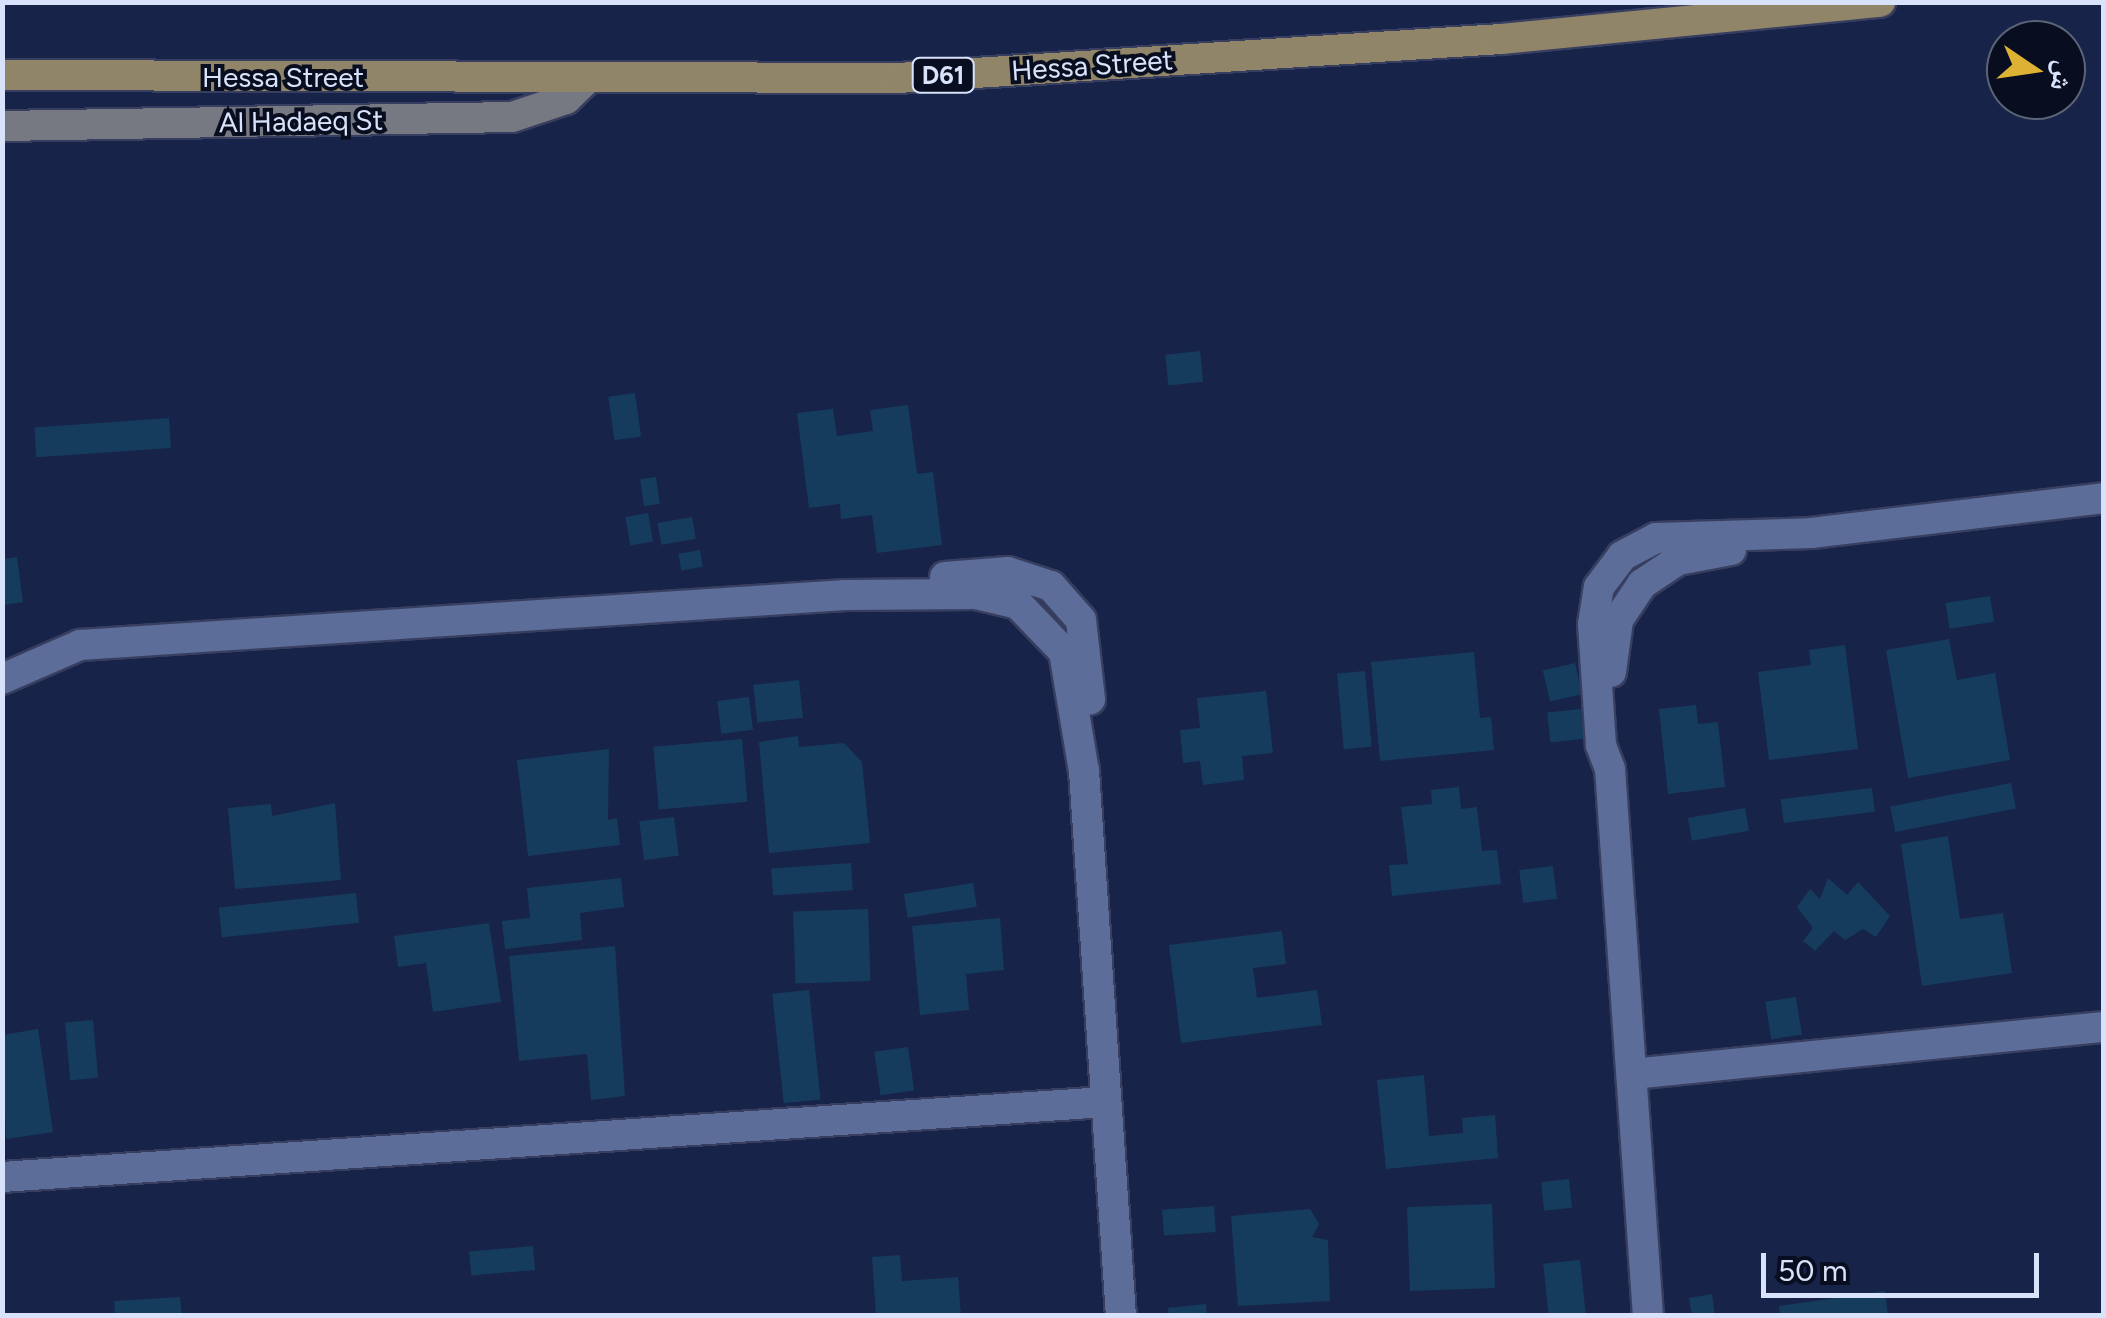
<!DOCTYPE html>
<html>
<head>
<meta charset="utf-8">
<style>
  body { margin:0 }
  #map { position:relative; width:2106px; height:1318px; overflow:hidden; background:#172349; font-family:Figtree,"Noto Naskh Arabic",sans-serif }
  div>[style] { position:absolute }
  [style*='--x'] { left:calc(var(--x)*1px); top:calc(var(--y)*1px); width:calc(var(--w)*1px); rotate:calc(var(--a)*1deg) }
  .building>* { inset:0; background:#163c5d; transform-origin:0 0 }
  .roads { filter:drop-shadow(2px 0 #373e5f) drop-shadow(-2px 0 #373e5f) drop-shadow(0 2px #373e5f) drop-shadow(0 -2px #373e5f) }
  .street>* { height:30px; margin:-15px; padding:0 15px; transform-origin:15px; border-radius:15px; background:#5c6d99 }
  .secondary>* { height:30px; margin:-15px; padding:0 15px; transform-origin:15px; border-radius:15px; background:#767981 }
  .primary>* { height:30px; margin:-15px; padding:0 15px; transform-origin:15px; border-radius:15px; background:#908569 }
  span { translate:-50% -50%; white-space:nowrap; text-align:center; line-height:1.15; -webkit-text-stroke:8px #080e1f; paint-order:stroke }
  .shield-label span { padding:2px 8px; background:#080e1f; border:2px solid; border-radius:8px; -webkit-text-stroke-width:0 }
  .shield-label { font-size:25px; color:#d8e2fb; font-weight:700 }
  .street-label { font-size:28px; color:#d8e2fb }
  .frame { position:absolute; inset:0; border:5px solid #d8e2fb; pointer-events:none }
  .north { position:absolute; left:1986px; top:20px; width:100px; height:100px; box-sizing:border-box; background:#080e1f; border:2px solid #5b6377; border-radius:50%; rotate:103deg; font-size:28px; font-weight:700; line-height:40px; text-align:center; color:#d8e2fb }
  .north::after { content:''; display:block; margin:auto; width:35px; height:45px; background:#ddb133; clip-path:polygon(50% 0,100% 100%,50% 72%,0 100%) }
  .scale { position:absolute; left:1761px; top:1253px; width:278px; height:45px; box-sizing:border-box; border:5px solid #d8e2fb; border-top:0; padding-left:12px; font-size:30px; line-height:35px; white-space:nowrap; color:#d8e2fb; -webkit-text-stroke:8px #080e1f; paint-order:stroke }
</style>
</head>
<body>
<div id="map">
  <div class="building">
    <div style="left:1200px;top:351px;width:31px;height:35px;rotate:84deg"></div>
    <div style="left:635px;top:393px;width:44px;height:27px;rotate:82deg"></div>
    <div style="clip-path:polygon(908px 405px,917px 474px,933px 472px,942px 545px,877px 553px,872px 515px,841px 519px,840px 504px,809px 508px,797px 413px,833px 409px,837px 436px,873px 431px,870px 410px)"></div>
    <div style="left:169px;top:418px;width:30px;height:135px;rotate:86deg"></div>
    <div style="left:656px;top:477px;width:27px;height:16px;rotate:82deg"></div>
    <div style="left:648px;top:513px;width:29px;height:23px;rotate:80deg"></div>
    <div style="left:692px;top:517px;width:22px;height:35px;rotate:80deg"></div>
    <div style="left:700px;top:550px;width:17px;height:22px;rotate:80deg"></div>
    <div style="clip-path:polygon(17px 557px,23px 602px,4px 605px,2px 559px)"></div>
    <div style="left:1990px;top:596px;width:26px;height:45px;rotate:81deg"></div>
    <div style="clip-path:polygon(1949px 639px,1957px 680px,1995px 673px,2010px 760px,1908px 778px,1886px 650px)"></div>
    <div style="clip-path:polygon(1845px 645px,1858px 749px,1769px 760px,1758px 672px,1811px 665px,1809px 650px)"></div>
    <div style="clip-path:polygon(1474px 652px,1480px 718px,1491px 717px,1494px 750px,1380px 761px,1371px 662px)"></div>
    <div style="left:1575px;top:663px;width:32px;height:33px;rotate:77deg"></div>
    <div style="left:1365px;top:671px;width:76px;height:28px;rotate:85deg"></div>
    <div style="left:799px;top:680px;width:38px;height:46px;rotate:84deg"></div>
    <div style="clip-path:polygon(1266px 691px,1273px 753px,1242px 756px,1244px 780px,1203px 785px,1200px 761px,1183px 763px,1180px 730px,1200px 728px,1197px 698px)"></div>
    <div style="left:749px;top:697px;width:33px;height:32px;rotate:83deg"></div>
    <div style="clip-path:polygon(1696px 705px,1698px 724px,1718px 722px,1725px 787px,1668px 794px,1659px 709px)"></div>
    <div style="left:1581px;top:709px;width:30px;height:34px;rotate:84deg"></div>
    <div style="clip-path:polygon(798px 736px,799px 747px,844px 743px,862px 762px,870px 843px,769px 853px,759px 742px)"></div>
    <div style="left:742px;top:739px;width:63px;height:89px;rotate:85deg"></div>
    <div style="clip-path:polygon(609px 749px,608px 820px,617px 818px,620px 845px,528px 856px,517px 760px)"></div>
    <div style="left:2011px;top:783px;width:26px;height:123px;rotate:79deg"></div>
    <div style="clip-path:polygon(1459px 787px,1461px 809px,1477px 807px,1482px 851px,1497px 850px,1501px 884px,1392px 896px,1389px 865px,1408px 864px,1401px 807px,1432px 804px,1431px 790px)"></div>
    <div style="left:1872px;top:788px;width:24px;height:92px;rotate:83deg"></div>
    <div style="clip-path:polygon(335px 803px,341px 880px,235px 889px,228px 808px,271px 804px,272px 816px)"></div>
    <div style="left:1745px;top:808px;width:23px;height:58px;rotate:80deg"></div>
    <div style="left:674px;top:817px;width:39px;height:35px;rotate:83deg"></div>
    <div style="clip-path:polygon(1948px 836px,1960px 919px,2003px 913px,2012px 973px,1922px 986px,1901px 844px)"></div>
    <div style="left:851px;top:863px;width:27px;height:80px;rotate:86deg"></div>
    <div style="left:1553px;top:866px;width:33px;height:34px;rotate:83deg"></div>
    <div style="clip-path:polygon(621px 878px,624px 907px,580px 913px,582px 940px,505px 949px,502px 921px,530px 918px,527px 888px)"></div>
    <div style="clip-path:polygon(1828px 878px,1847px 895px,1858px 882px,1890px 916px,1876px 937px,1863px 929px,1845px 940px,1834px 931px,1815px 951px,1803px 941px,1813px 928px,1797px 907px,1810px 889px,1820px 899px)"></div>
    <div style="left:973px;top:883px;width:24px;height:70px;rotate:81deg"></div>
    <div style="left:356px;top:893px;width:30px;height:138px;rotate:84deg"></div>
    <div style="left:868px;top:909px;width:72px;height:75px;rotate:88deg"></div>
    <div style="clip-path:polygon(1000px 918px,1004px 970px,966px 974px,969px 1010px,920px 1015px,912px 926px)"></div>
    <div style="clip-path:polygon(489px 923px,501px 1002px,433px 1012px,426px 963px,398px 967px,394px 936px)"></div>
    <div style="clip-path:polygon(1282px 931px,1286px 964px,1253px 968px,1257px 998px,1317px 990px,1322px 1025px,1181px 1043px,1169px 945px)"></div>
    <div style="clip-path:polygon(615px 946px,625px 1096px,591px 1100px,587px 1054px,519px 1061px,509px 956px)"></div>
    <div style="left:809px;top:990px;width:110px;height:37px;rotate:84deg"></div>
    <div style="left:1796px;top:997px;width:38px;height:31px;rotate:81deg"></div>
    <div style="left:93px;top:1020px;width:58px;height:28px;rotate:85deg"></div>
    <div style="clip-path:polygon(38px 1029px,53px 1132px,6px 1139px,2px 1035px)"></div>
    <div style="left:908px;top:1047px;width:44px;height:34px;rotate:82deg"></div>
    <div style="clip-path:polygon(1424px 1075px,1429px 1136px,1463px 1133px,1462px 1118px,1495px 1115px,1498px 1158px,1386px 1169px,1377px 1080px)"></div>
    <div style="left:1569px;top:1179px;width:29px;height:28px;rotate:84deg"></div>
    <div style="left:1492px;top:1204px;width:84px;height:85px;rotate:88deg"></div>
    <div style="left:1214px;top:1206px;width:26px;height:52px;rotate:86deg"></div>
    <div style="clip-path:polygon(1310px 1209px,1319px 1224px,1312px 1237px,1328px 1240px,1330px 1301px,1238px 1306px,1231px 1216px)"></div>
    <div style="left:533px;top:1246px;width:24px;height:64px;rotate:85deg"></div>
    <div style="clip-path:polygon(900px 1255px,902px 1281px,958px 1277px,961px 1316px,876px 1316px,872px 1257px)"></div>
    <div style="left:1580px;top:1260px;width:56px;height:37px;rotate:84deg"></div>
    <div style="clip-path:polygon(1885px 1291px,1888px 1316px,1780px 1316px,1779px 1306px)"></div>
    <div style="clip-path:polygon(1712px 1294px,1715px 1316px,1692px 1316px,1689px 1298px)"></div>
    <div style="clip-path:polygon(180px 1297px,182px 1316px,115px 1316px,114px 1301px)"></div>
    <div style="clip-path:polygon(1206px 1304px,1207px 1316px,1169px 1316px,1168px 1308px)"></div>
  </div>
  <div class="roads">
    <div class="street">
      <div style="--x:945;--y:577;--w:63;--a:-4.5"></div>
      <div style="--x:1008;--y:572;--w:45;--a:18"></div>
      <div style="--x:1051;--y:586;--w:45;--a:48.6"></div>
      <div style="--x:1081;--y:620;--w:80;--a:83.5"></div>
      <div style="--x:1611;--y:672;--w:52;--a:-82.3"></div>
      <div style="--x:1618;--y:620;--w:43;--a:-56.3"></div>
      <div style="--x:1642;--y:584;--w:43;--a:-33.7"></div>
      <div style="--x:1678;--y:560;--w:54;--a:-10.7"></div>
      <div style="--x:2;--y:679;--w:85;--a:-23.6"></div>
      <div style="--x:80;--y:645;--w:767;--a:-3.74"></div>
      <div style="--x:845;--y:595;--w:130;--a:-0.4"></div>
      <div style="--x:975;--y:594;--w:44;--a:13.1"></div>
      <div style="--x:1018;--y:604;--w:66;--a:46.2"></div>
      <div style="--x:1064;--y:652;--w:121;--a:80.5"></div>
      <div style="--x:1084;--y:771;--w:546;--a:86.12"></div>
      <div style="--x:1632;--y:1074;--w:474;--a:-5.7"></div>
      <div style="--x:2;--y:1177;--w:1107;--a:-3.89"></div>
      <div style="--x:1648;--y:1316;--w:548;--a:-93.97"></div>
      <div style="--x:1610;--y:769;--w:26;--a:-111"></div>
      <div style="--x:1601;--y:745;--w:121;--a:-93.8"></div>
      <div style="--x:1593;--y:624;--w:37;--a:-81"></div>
      <div style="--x:1599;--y:587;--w:39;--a:-53"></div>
      <div style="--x:1622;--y:556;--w:38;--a:-28"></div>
      <div style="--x:1656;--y:538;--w:155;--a:-1.8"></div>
      <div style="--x:1811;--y:533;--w:295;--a:-6.8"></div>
    </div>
    <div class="secondary">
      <div style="--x:2;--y:126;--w:510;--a:-1.01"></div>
      <div style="--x:512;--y:117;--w:57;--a:-18.4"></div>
      <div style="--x:566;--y:99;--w:29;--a:-44"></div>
    </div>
    <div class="primary">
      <div style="--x:2;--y:75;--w:896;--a:0.19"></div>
      <div style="--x:898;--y:78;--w:604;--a:-3.7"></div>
      <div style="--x:1501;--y:39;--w:381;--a:-5.6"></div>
    </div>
  </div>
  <div class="shield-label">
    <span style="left:943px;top:75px">D61</span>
  </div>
  <div class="street-label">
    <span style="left:1092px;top:65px;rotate:-4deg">Hessa Street</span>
    <span style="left:283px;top:77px">Hessa Street</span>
    <span style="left:301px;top:121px;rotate:-1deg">Al Hadaeq St</span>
  </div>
  <div class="frame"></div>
  <div class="north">ش</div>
  <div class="scale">50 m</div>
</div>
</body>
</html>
